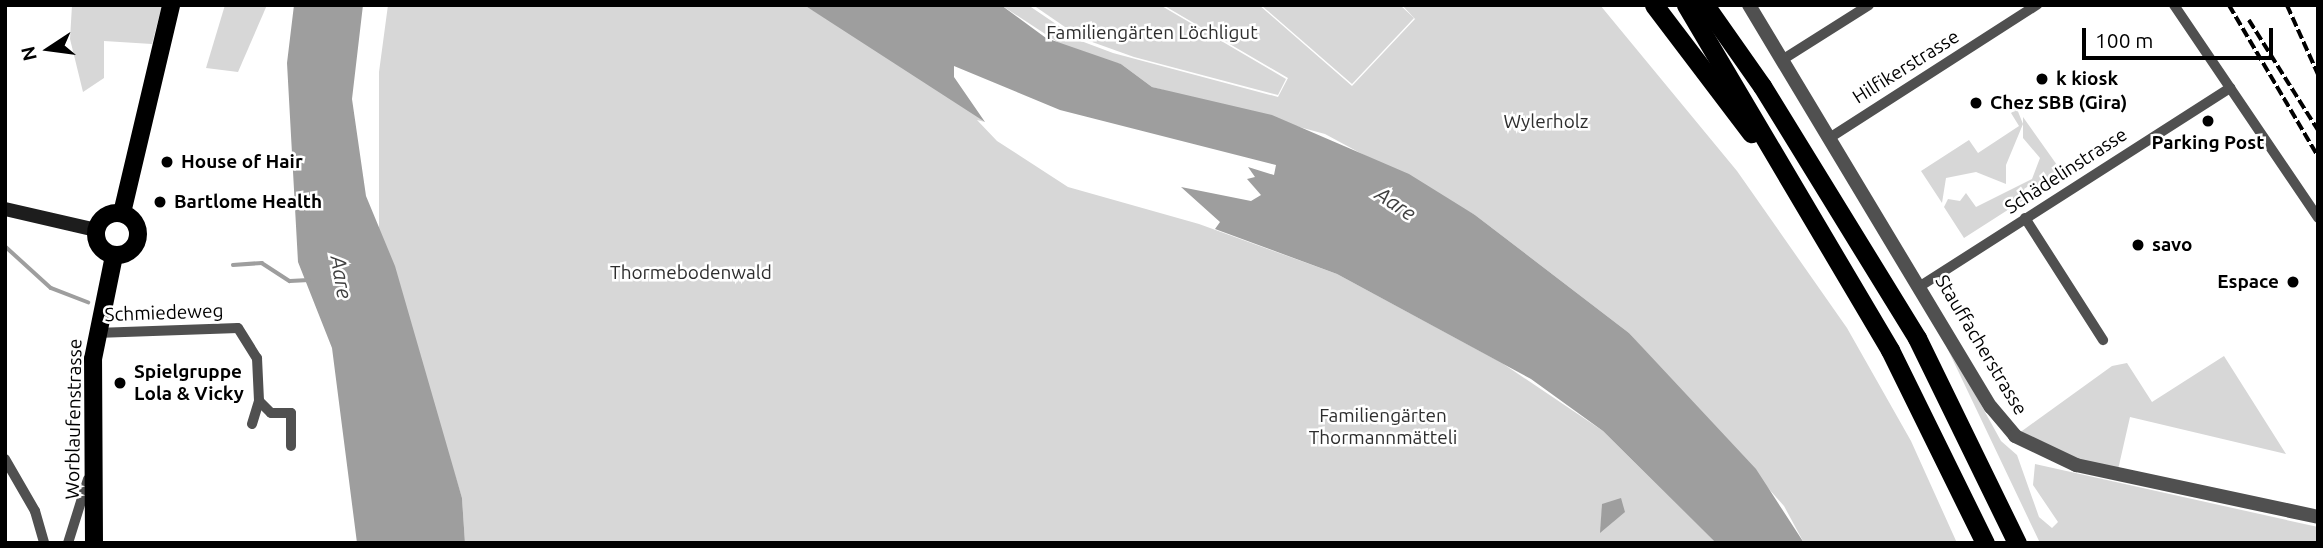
<!DOCTYPE html>
<html>
<head>
<meta charset="utf-8">
<style>
  body { margin:0 }
  #map { position:relative; width:2323px; height:548px; overflow:hidden; background:#fff; font-family:Ubuntu,sans-serif }
  div>[style] { position:absolute }
  [style*='--x'] { left:calc(var(--x)*1px); top:calc(var(--y)*1px); width:calc(var(--w)*1px); rotate:calc(var(--a)*1deg) }
  .green>* { inset:0; background:#d7d7d7 }
  .water>* { inset:0; background:#9e9e9e }
  .stream>* { height:3.5px; margin:-1.75px; padding:0 1.75px; transform-origin:1.75px; border-radius:1.75px; background:#9e9e9e }
  .minor>* { height:10px; margin:-5px; padding:0 5px; transform-origin:5px; border-radius:5px; background:#505050 }
  .tertiary>* { height:14px; margin:-7px; padding:0 7px; transform-origin:7px; border-radius:7px; background:#505050 }
  .secondary>* { height:14px; margin:-7px; padding:0 7px; transform-origin:7px; border-radius:7px; background:#1d1d1d }
  .primary>* { height:18px; margin:-9px; padding:0 9px; transform-origin:9px; border-radius:9px; background:#000 }
  .primary>.ring { margin:-9px; padding:0; box-sizing:content-box; background:none; border:18px solid #000; border-radius:50% }
  .motorway>* { height:19px; margin:-9.5px; padding:0 9.5px; transform-origin:9.5px; border-radius:9.5px; background:#000 }
  .rail>* { height:3.5px; margin-top:-1.75px; transform-origin:0; background:repeating-linear-gradient(90deg,#000 0 10px,transparent 0 13.5px) }
  .dots>* { width:19px; height:19px; translate:-50% -50%; box-sizing:border-box; border:4px solid #fff; border-radius:50% }
  span { translate:-50% -50%; white-space:nowrap; text-align:center; line-height:1.15; -webkit-text-stroke:5px #fff; paint-order:stroke }
  .park-label { font-size:19px; color:#2e2e2e }
  .street-label { font-size:19px; color:#000 }
  .poi-label { font-size:19px; color:#000; font-weight:700 }
  .left { translate:0 -50%; text-align:left }
  .right { translate:-100% -50%; text-align:right }
  .water-label { font-size:21px; color:#3f3f3f; font-style:italic }
  .frame { position:absolute; inset:0; border:7px solid #000; pointer-events:none }
  .north { position:absolute; left:14px; top:14px; width:70px; height:70px; -webkit-text-stroke:5px #fff; paint-order:stroke; rotate:257deg; font-size:19px; font-weight:700; line-height:28px; text-align:center; color:#000 }
  .north::after { content:''; display:block; margin:auto; width:24px; height:32px; background:#000; clip-path:polygon(50% 0,100% 100%,50% 72%,0 100%) }
  .scale { position:absolute; left:2082px; top:28px; width:191px; height:32px; box-sizing:border-box; border:4px solid #000; border-top:0; padding-left:9px; font-size:21px; line-height:24px; white-space:nowrap; color:#000; -webkit-text-stroke:5px #fff; paint-order:stroke }
</style>
</head>
<body>
<div id="map">
  <div class="green">
    <div style="clip-path:polygon(72px 5px,162px 5px,152px 44px,104px 41px,104px 78px,83px 92px,70px 39px)"></div>
    <div style="clip-path:polygon(225px 5px,267px 5px,238px 72px,206px 68px)"></div>
    <div style="clip-path:polygon(388px 5px,804px 5px,927px 80px,985px 122px,977px 120px,997px 141px,1068px 187px,1199px 224px,1337px 274px,1502px 363px,1603px 431px,1716px 543px,465px 543px,462px 498px,379px 230px,379px 72px)"></div>
    <div style="clip-path:polygon(1001px 5px,1028px 5px,1081px 41px,1113px 53px,1278px 97px,1288px 78px,1163px 5px,1259px 5px,1352px 86px,1415px 19px,1402px 5px,1600px 5px,1737px 171px,1847px 328px,1911px 441px,1957px 543px,1804px 543px,1784px 506px,1629px 333px,1475px 215px,1325px 134px,1152px 87px,1121px 64px,1074px 53px)"></div>
    <div style="clip-path:polygon(1033px 5px,1160px 5px,1286px 79px,1278px 95px,1134px 57px,1081px 38px)"></div>
    <div style="clip-path:polygon(1261px 5px,1400px 5px,1414px 18px,1352px 84px)"></div>
    <div style="clip-path:polygon(2017px 109px,2023px 124px,2006px 165px,2006px 184px,1976px 172px,1946px 178px,1942px 203px,1921px 171px,1969px 140px,1978px 153px,2019px 126px,2011px 113px)"></div>
    <div style="clip-path:polygon(2023px 117px,2062px 172px,2087px 160px,2038px 191px,2033px 183px,2024px 189px,2028px 197px,1964px 238px,1944px 207px,1948px 199px,1960px 201px,1966px 193px,1976px 207px,2032px 179px,2040px 158px,2023px 138px)"></div>
    <div style="clip-path:polygon(1930px 312px,2001px 441px,2017px 455px,2039px 517px,2052px 528px,2058px 522px,2033px 485px,2035px 464px,2318px 527px,2318px 543px,2040px 543px)"></div>
    <div style="clip-path:polygon(2224px 356px,2286px 454px,2130px 417px,2117px 474px,2015px 436px,2112px 366px,2127px 363px,2152px 402px)"></div>
  </div>
  <div class="water">
    <div style="clip-path:polygon(294px 5px,363px 5px,352px 99px,366px 196px,395px 266px,462px 498px,465px 543px,357px 543px,332px 348px,298px 262px,287px 63px)"></div>
    <div style="clip-path:polygon(804px 5px,1001px 5px,1046px 38px,1121px 64px,1152px 87px,1272px 115px,1409px 174px,1475px 215px,1629px 333px,1756px 469px,1804px 543px,1716px 543px,1603px 431px,1531px 379px,1337px 274px,1215px 229px,1220px 222px,1181px 187px,1251px 201px,1261px 195px,1247px 179px,1255px 177px,1248px 167px,1274px 175px,1276px 165px,1060px 110px,954px 66px,954px 77px,985px 122px)"></div>
    <div style="clip-path:polygon(1621px 498px,1625px 512px,1600px 533px,1602px 504px)"></div>
  </div>
  <div class="stream">
    <div style="--x:5;--y:246;--w:62;--a:42.4"></div>
    <div style="--x:51;--y:288;--w:40;--a:21"></div>
    <div style="--x:233;--y:265;--w:29;--a:-4"></div>
    <div style="--x:262;--y:263;--w:33;--a:33"></div>
    <div style="--x:290;--y:281;--w:19;--a:-3"></div>
  </div>
  <div class="minor">
    <div style="--x:2174;--y:5;--w:257;--a:55.9"></div>
    <div style="--x:1782;--y:60;--w:103;--a:-32.3"></div>
    <div style="--x:1831;--y:137;--w:245;--a:-32.7"></div>
    <div style="--x:2025;--y:218;--w:145;--a:57.4"></div>
    <div style="--x:1922;--y:285;--w:366;--a:-32.6"></div>
    <div style="--x:96;--y:333;--w:142;--a:-2"></div>
    <div style="--x:238;--y:328;--w:36;--a:58"></div>
    <div style="--x:257;--y:358;--w:43;--a:87.3"></div>
    <div style="--x:259;--y:401;--w:17;--a:45"></div>
    <div style="--x:271;--y:413;--w:20;--a:0"></div>
    <div style="--x:291;--y:413;--w:33;--a:90"></div>
    <div style="--x:252;--y:424;--w:24;--a:-73"></div>
    <div style="--x:5;--y:459;--w:60;--a:60"></div>
    <div style="--x:35;--y:511;--w:33;--a:74"></div>
    <div style="--x:68;--y:543;--w:67;--a:-72.6"></div>
  </div>
  <div class="tertiary">
    <div style="--x:1749;--y:5;--w:469;--a:59"></div>
    <div style="--x:1991;--y:407;--w:38;--a:50"></div>
    <div style="--x:2015;--y:436;--w:68;--a:25.4"></div>
    <div style="--x:2076;--y:465;--w:248;--a:12.1"></div>
  </div>
  <div class="secondary">
    <div style="--x:5;--y:209;--w:93;--a:13"></div>
  </div>
  <div class="primary">
    <div class="ring" style="left:96px;top:213px;width:24px;height:24px"></div>
    <div style="--x:122;--y:213;--w:214;--a:-76.7"></div>
    <div style="--x:94;--y:543;--w:184;--a:-90.3"></div>
    <div style="--x:93;--y:359;--w:105;--a:-78.5"></div>
  </div>
  <div class="motorway">
    <div style="--x:1654;--y:5;--w:161;--a:52.8"></div>
    <div style="--x:1686;--y:5;--w:401;--a:59.4"></div>
    <div style="--x:1890;--y:350;--w:215;--a:63.8"></div>
    <div style="--x:1705;--y:5;--w:99;--a:54.9"></div>
    <div style="--x:1762;--y:86;--w:296;--a:58.4"></div>
    <div style="--x:1917;--y:338;--w:228;--a:64"></div>
  </div>
  <div class="rail">
    <div style="--x:2229;--y:5;--w:175;--a:59.5"></div>
    <div style="--x:2287;--y:5;--w:76;--a:65.8"></div>
    <div style="--x:2249;--y:20;--w:130;--a:57.9"></div>
  </div>
  <div class="dots">
    <div style="left:2042px;top:79px;background:#000"></div>
    <div style="left:1976px;top:103px;background:#000"></div>
    <div style="left:2208px;top:121px;background:#000"></div>
    <div style="left:167px;top:162px;background:#000"></div>
    <div style="left:160px;top:202px;background:#000"></div>
    <div style="left:2138px;top:245px;background:#000"></div>
    <div style="left:2293px;top:282px;background:#000"></div>
    <div style="left:120px;top:383px;background:#000"></div>
  </div>
  <div class="park-label">
    <span style="left:1152px;top:33px">Familiengärten Löchligut</span>
    <span style="left:1546px;top:122px">Wylerholz</span>
    <span style="left:691px;top:273px">Thormebodenwald</span>
    <span style="left:1383px;top:427px">Familiengärten<br>Thormannmätteli</span>
  </div>
  <div class="street-label">
    <span style="left:1906px;top:67px;rotate:-32deg">Hilfikerstrasse</span>
    <span style="left:2066px;top:171px;rotate:-33deg">Schädelinstrasse</span>
    <span style="left:164px;top:313px;rotate:-2deg">Schmiedeweg</span>
    <span style="left:1981px;top:345px;rotate:59deg">Stauffacherstrasse</span>
    <span style="left:74px;top:419px;rotate:-89deg">Worblaufenstrasse</span>
  </div>
  <div class="poi-label">
    <span class="left" style="left:2056px;top:79px">k kiosk</span>
    <span class="left" style="left:1990px;top:103px">Chez SBB (Gira)</span>
    <span style="left:2208px;top:143px">Parking Post</span>
    <span class="left" style="left:181px;top:162px">House of Hair</span>
    <span class="left" style="left:174px;top:202px">Bartlome Health</span>
    <span class="left" style="left:2152px;top:245px">savo</span>
    <span class="right" style="left:2279px;top:282px">Espace</span>
    <span class="left" style="left:134px;top:383px">Spielgruppe<br>Lola &amp; Vicky</span>
  </div>
  <div class="water-label">
    <span style="left:1396px;top:203px;rotate:34deg">Aare</span>
    <span style="left:342px;top:277px;rotate:80deg">Aare</span>
  </div>
  <div class="frame"></div>
  <div class="north">N</div>
  <div class="scale">100 m</div>
</div>
</body>
</html>
